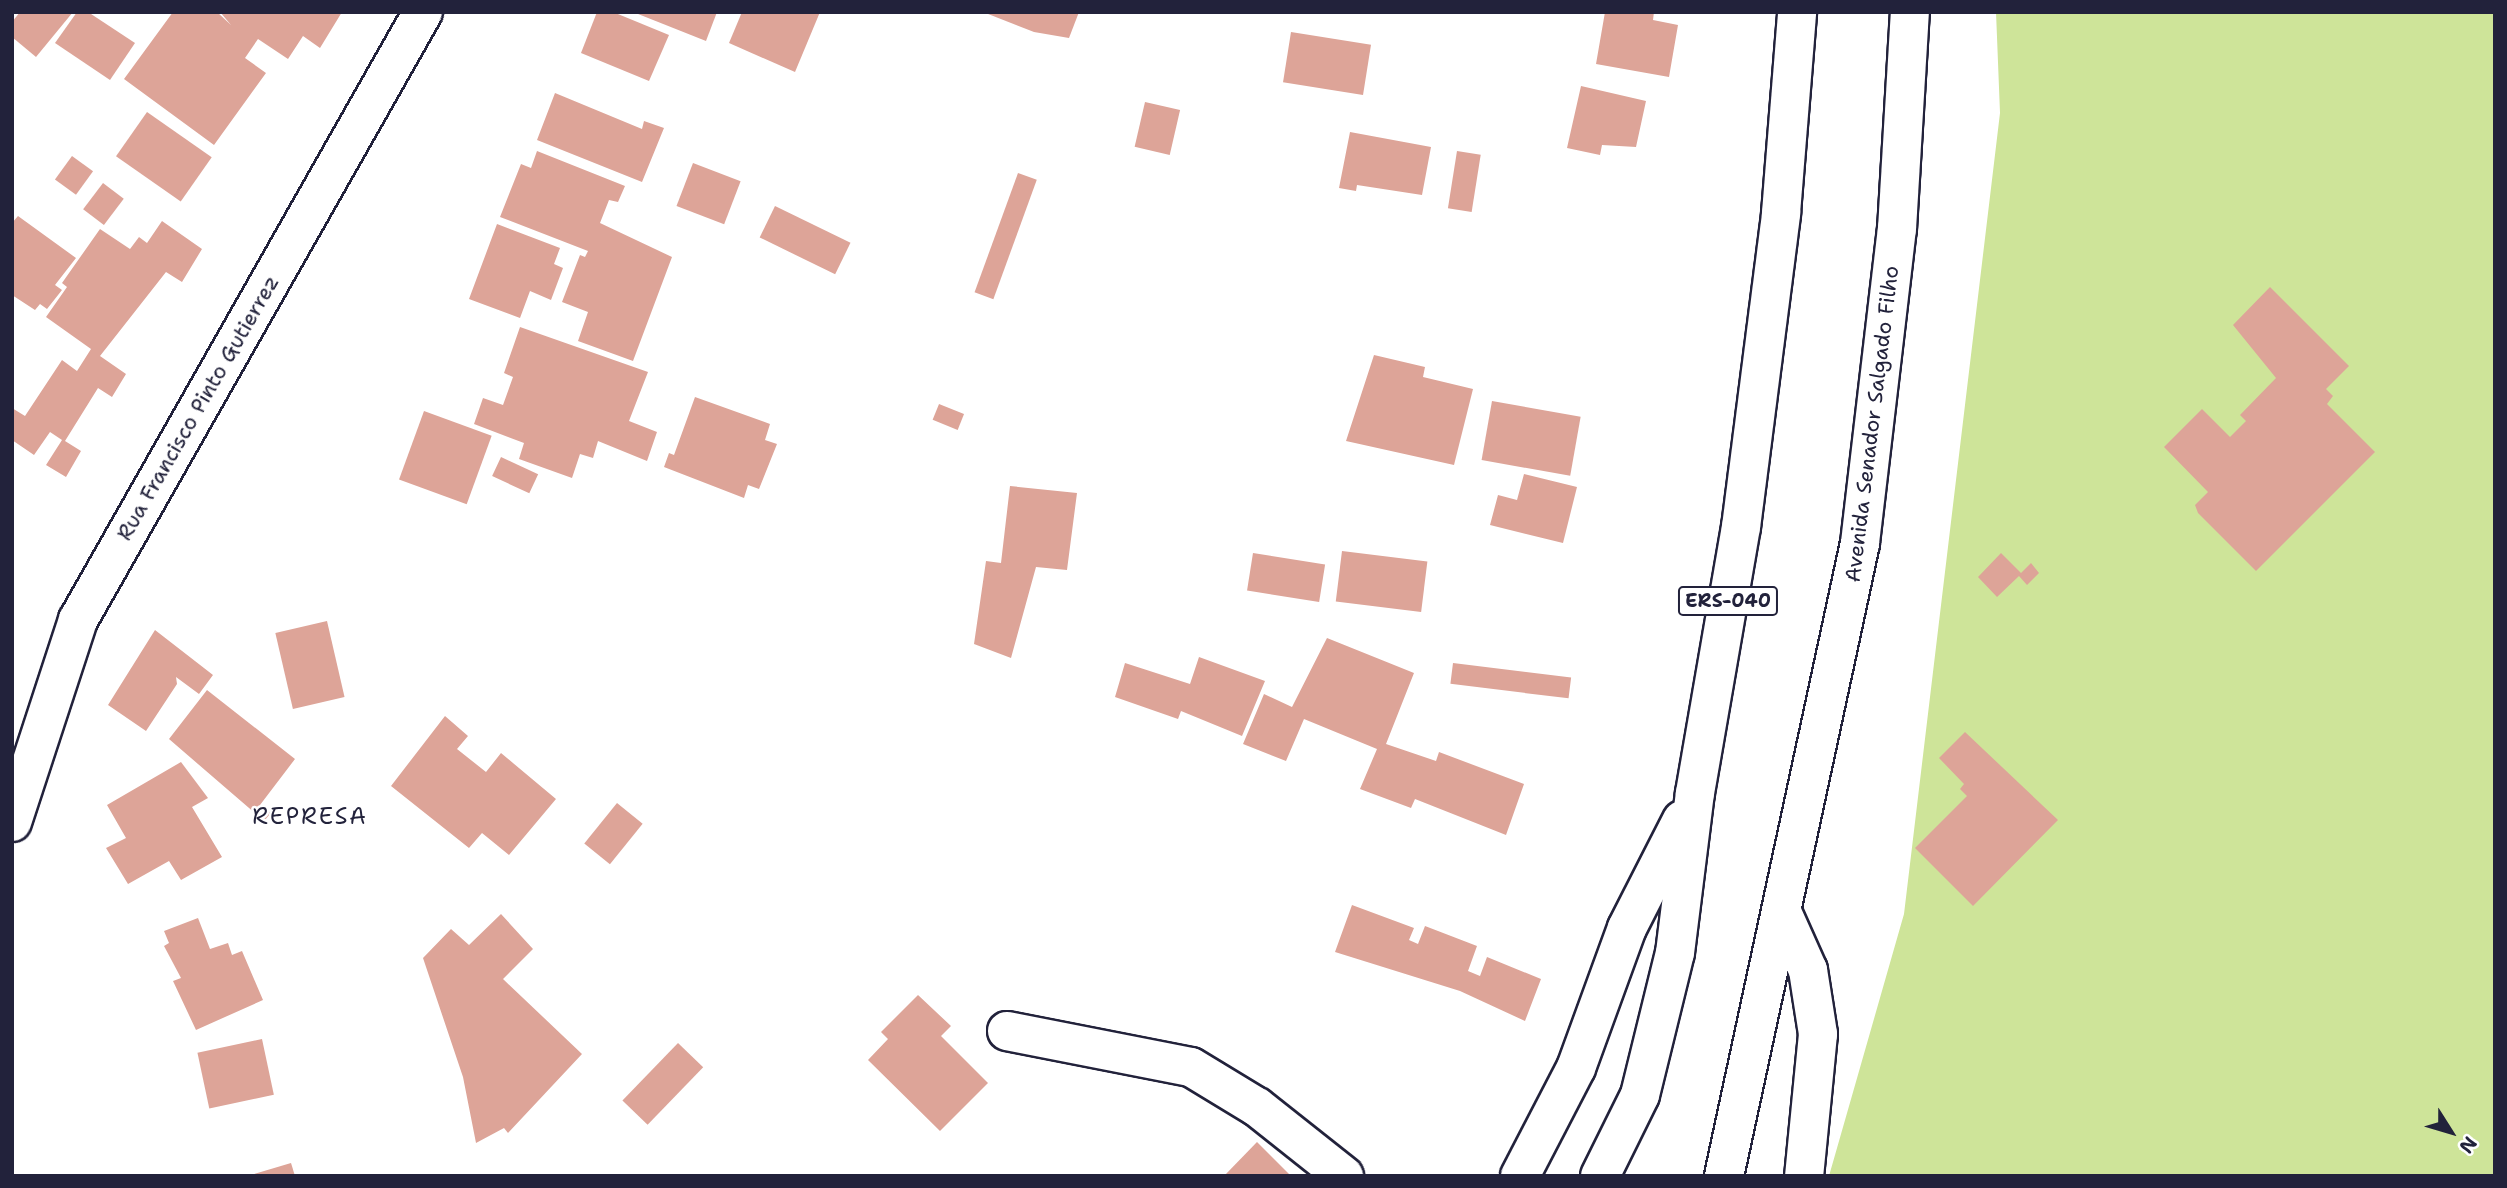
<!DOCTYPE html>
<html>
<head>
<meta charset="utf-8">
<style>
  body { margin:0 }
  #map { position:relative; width:2507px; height:1188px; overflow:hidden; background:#fff; font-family:"Shantell Sans",sans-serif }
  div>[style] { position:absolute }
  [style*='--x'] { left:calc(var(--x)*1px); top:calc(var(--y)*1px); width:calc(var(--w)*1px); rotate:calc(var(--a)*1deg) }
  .green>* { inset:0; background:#cee499 }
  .building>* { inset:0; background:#dda498; transform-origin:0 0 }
  .roads { filter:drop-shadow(2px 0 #22223b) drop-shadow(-2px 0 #22223b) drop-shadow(0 2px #22223b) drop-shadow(0 -2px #22223b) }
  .minor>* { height:38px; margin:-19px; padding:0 19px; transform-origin:19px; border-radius:19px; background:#fff }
  .major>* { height:38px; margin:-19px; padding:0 19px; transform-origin:19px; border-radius:19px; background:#fff }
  span { translate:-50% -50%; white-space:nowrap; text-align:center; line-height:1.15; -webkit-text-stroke:5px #fff; paint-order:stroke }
  .shield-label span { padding:2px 5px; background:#fff; border:2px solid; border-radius:5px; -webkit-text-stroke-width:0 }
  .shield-label { font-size:19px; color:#22223b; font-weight:700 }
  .street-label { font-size:21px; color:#22223b }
  .neighbourhood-label { font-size:23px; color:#22223b; letter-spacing:2px }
  .frame { position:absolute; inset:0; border:14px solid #22223b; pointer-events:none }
  .north { position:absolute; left:2416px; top:1097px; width:70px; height:70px; -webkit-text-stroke:5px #fff; paint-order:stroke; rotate:127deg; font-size:19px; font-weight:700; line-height:28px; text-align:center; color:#22223b }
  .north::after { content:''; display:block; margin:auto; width:24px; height:32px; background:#22223b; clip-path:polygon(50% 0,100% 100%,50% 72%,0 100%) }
</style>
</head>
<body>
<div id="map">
  <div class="green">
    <div style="clip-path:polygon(1996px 12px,2495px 12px,2495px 1176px,1829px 1176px,1904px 914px,2000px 113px)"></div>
  </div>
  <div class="building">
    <div style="clip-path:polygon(20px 12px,73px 12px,36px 57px,12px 37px,12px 22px)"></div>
    <div style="clip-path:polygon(77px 12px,88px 12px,135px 43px,110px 80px,55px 43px)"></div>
    <div style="clip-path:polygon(173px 12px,217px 12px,231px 25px,220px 12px,342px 12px,320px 48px,303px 36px,288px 59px,258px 39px,245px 58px,266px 73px,214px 145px,124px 79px)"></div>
    <div style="clip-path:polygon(597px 12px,613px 12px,669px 35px,649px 81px,581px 53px)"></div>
    <div style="clip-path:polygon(633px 12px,717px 12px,706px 41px)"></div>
    <div style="clip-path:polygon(742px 12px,820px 12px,795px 72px,729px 43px)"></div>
    <div style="clip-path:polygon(983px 12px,1079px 12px,1069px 38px,1034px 32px)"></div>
    <div style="clip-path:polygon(1605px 12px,1654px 12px,1653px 20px,1678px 25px,1669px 77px,1596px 64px)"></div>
    <div style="left:1291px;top:32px;width:81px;height:51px;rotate:9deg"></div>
    <div style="clip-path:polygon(1581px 86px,1646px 101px,1636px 147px,1602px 145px,1600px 155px,1567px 148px)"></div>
    <div style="clip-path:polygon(555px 93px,642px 129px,644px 121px,664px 128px,642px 182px,537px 140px)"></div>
    <div style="left:1145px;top:102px;width:36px;height:46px;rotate:13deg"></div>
    <div style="left:147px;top:112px;width:79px;height:54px;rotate:35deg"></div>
    <div style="clip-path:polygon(1350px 132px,1431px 147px,1422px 195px,1357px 185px,1356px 191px,1339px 188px)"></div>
    <div style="clip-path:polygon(537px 151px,625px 186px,618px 202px,609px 200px,600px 223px,672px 257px,633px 361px,578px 341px,588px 312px,562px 302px,580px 255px,585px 257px,588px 251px,500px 217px,521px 164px,531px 168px)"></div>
    <div style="left:1457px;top:151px;width:24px;height:58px;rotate:9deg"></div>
    <div style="left:72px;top:156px;width:26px;height:29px;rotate:36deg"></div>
    <div style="left:693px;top:163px;width:51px;height:46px;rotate:21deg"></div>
    <div style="left:1018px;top:173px;width:20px;height:127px;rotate:20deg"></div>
    <div style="left:103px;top:183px;width:26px;height:33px;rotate:37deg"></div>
    <div style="left:775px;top:206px;width:84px;height:35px;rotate:26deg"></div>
    <div style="clip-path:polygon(18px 216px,76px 258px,55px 285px,62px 290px,47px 309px,40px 304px,35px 310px,12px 295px,12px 223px)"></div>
    <div style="clip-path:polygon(162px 221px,202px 249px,182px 282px,166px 272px,100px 356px,126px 374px,112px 397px,98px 388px,65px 441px,81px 451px,66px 477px,46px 465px,62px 440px,50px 432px,34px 455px,12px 440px,12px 408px,25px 416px,62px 360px,77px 371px,91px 349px,46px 317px,67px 287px,62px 283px,100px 229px,130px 249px,139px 237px,147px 243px)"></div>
    <div style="clip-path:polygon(497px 224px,560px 248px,554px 264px,563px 268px,551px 300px,530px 291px,520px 318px,469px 299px)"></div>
    <div style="clip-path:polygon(2270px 287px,2349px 366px,2326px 389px,2333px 396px,2327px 404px,2375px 452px,2256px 571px,2198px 513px,2195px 505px,2208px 492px,2164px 447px,2202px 409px,2230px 437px,2246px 421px,2240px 415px,2276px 378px,2233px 325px)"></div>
    <div style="clip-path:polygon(520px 327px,648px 372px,629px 421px,657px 432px,647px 461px,598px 441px,593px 458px,580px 454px,572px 478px,519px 459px,524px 443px,474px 424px,483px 398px,503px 405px,513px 377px,504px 373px)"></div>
    <div style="clip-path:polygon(1374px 355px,1425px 367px,1423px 377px,1473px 389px,1454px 465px,1346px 441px)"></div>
    <div style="clip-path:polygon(695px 397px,770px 424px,765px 440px,777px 444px,759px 489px,748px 485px,744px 498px,664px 467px,669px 453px,674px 455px)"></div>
    <div style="left:1492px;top:401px;width:90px;height:60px;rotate:10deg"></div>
    <div style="left:939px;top:404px;width:27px;height:17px;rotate:22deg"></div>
    <div style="left:424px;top:411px;width:72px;height:73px;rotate:20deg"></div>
    <div style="left:501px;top:457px;width:41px;height:21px;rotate:25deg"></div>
    <div style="clip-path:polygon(1524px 474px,1577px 487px,1563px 543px,1490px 525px,1498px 495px,1517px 500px)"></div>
    <div style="clip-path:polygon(1010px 486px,1077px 493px,1067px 570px,1036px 567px,1011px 658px,974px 644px,986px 561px,1001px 563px)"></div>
    <div style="left:1342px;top:551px;width:86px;height:51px;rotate:7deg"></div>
    <div style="left:1253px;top:553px;width:73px;height:38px;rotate:9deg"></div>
    <div style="clip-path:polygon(2001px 553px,2021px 573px,2031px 563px,2039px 573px,2027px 585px,2019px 576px,1997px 597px,1978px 577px)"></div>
    <div style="left:327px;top:621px;width:78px;height:53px;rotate:77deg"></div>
    <div style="clip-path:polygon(155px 630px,213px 675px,199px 694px,176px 677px,177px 684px,146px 731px,108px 705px)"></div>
    <div style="clip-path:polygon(1327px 638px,1414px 673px,1386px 744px,1436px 761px,1439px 752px,1524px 784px,1506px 835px,1415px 799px,1411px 808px,1360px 789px,1377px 749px,1304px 719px,1286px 761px,1243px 744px,1264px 694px,1292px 707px)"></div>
    <div style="clip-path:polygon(1199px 657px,1265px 681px,1242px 736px,1181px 711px,1178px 719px,1115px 697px,1125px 663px,1190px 684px)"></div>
    <div style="left:1453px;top:663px;width:119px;height:21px;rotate:7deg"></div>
    <div style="clip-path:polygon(207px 690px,295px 759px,260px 805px,271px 813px,264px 821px,169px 739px)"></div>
    <div style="clip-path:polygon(445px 716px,468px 736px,457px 749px,486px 772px,501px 753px,556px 799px,509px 855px,482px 833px,469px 848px,391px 786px)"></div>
    <div style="clip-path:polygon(1965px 732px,2058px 820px,1973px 906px,1915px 848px,1967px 796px,1960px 789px,1964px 784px,1939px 758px)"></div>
    <div style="clip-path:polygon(181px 762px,208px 798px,192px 807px,222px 857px,181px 880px,169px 861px,128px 884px,106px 848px,126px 838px,107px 805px)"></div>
    <div style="left:617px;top:803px;width:33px;height:52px;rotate:39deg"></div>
    <div style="clip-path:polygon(1352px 905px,1414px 928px,1409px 940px,1418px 944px,1425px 926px,1477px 946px,1468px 971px,1480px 976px,1487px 957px,1541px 979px,1525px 1021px,1460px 991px,1335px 952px)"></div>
    <div style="clip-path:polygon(501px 914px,533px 949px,503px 979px,582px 1054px,508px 1133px,504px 1128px,476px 1143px,463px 1077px,423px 958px,451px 929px,469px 945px)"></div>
    <div style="clip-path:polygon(198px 918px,210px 949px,228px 943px,232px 955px,242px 951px,263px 1000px,196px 1030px,173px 981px,181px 978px,164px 946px,169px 943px,164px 931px)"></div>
    <div style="clip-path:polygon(918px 995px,951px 1026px,941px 1036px,988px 1083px,940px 1131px,868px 1060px,888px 1039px,881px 1032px)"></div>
    <div style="left:262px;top:1039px;width:57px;height:66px;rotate:78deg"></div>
    <div style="left:678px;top:1043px;width:35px;height:80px;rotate:44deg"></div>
    <div style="clip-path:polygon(1257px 1142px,1291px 1176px,1224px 1176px)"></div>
    <div style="clip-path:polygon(291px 1163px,295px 1176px,251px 1176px,251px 1175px)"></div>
  </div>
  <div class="roads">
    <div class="minor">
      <div style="--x:12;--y:822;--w:213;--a:-71.9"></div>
      <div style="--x:78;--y:620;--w:699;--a:-60.43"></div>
      <div style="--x:1007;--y:1031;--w:187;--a:11.1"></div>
      <div style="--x:1191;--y:1067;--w:77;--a:31.2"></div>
      <div style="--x:1257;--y:1107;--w:111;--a:38.4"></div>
    </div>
    <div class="major">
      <div style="--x:1782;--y:912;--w:64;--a:65.9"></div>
      <div style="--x:1808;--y:970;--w:65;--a:81.1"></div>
      <div style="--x:1818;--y:1034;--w:143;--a:95.6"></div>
      <div style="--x:1520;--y:1176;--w:122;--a:-62.6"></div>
      <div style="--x:1576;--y:1068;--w:149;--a:-70"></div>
      <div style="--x:1627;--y:928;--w:121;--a:-63"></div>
      <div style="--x:1600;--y:1176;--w:90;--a:-63.7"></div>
      <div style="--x:1640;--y:1095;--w:146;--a:-76.2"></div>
      <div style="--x:1675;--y:953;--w:161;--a:-82.9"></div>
      <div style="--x:1695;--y:793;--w:270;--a:-80.2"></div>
      <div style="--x:1741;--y:527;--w:317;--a:-82.7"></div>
      <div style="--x:1781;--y:213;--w:202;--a:-85.4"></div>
      <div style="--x:1724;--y:1176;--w:647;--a:-77.87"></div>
      <div style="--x:1860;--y:543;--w:316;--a:-83.3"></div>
      <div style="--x:1897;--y:229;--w:217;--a:-86.6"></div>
    </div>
  </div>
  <div class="shield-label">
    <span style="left:1728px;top:601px">ERS-040</span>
  </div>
  <div class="street-label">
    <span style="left:198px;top:408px;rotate:-60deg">Rua Francisco Pinto Gutierrez</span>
    <span style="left:1872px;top:424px;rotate:-83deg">Avenida Senador Salgado Filho</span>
  </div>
  <div class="neighbourhood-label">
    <span style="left:310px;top:816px">REPRESA</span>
  </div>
  <div class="frame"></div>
  <div class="north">N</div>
</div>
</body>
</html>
